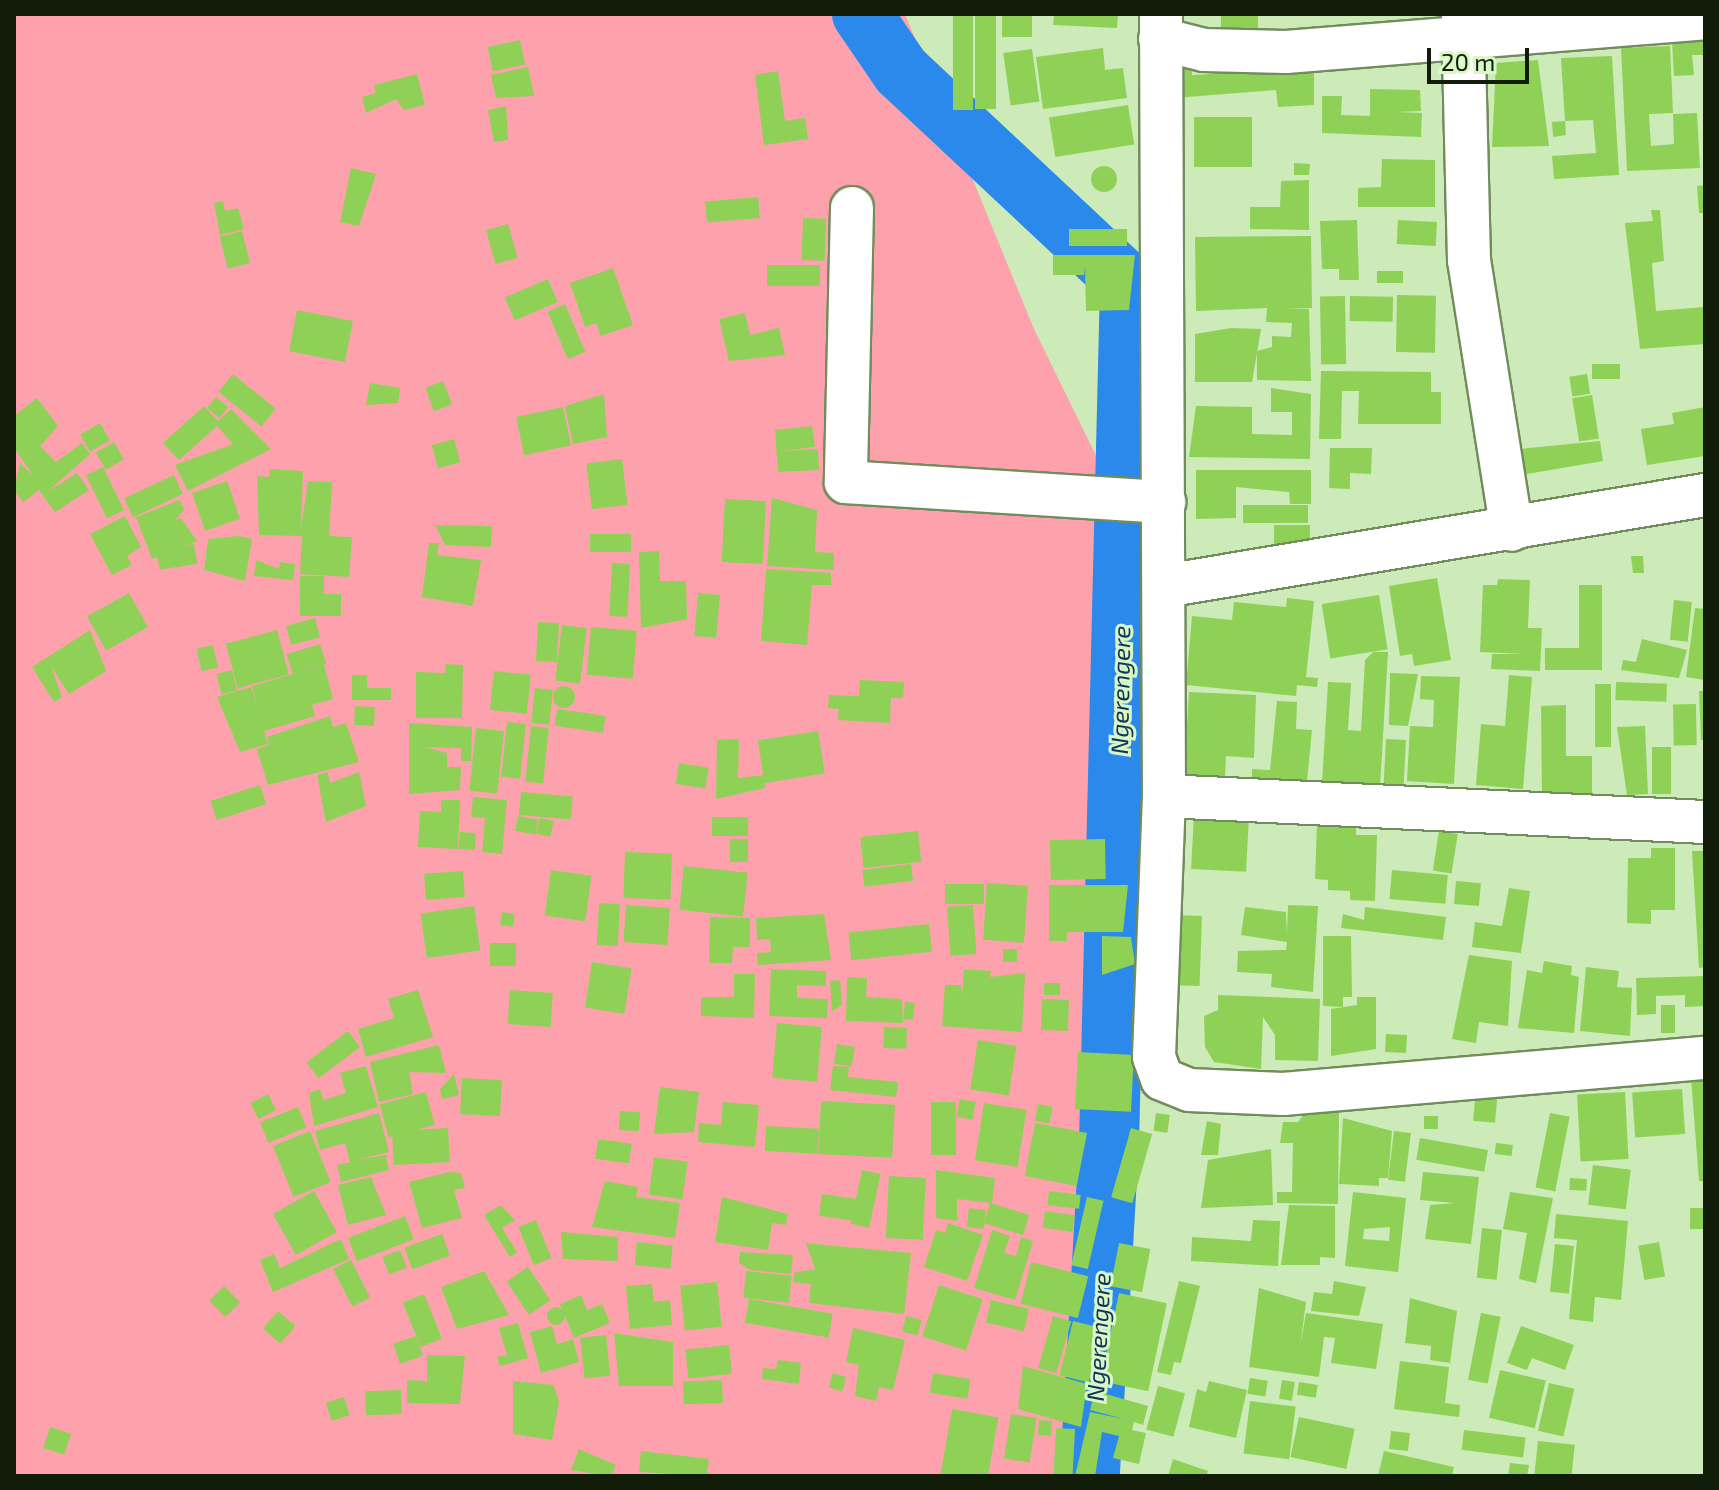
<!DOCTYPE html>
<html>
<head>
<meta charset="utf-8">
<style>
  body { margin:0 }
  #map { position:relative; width:1719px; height:1490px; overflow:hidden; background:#cdebb8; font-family:"Exo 2",sans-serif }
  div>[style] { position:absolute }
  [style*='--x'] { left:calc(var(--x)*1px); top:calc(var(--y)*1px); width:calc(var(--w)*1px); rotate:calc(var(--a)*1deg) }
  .green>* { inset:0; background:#fda2ac }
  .river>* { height:60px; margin:-30px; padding:0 30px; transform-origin:30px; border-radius:30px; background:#2a89ea }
  .building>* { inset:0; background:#8ed156; transform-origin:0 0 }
  .round { border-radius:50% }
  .roads { filter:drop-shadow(2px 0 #718c5d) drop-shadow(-2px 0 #718c5d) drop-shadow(0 2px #718c5d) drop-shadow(0 -2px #718c5d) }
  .minor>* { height:42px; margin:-21px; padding:0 21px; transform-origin:21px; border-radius:21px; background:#fff }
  span { translate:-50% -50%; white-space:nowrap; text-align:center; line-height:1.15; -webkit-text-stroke:6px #daf8c5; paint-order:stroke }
  .water-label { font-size:24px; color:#10345a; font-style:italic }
  .frame { position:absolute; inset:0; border:16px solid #111c09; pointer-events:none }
  .scale { position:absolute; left:1427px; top:48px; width:102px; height:36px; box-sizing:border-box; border:4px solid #111c09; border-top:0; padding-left:10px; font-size:24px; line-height:28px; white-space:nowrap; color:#111c09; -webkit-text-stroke:6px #daf8c5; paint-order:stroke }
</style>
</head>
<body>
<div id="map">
  <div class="green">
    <div style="clip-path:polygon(14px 14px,905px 14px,1034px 329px,1173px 613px,1114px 1476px,14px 1476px)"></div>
  </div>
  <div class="river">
    <div style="--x:862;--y:14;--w:69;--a:55.6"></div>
    <div style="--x:901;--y:71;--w:313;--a:43.1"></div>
    <div style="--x:1130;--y:285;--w:857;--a:91.4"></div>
    <div style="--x:1109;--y:1142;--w:335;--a:93.3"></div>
  </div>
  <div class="building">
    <div style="left:953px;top:14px;width:20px;height:96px"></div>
    <div style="left:975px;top:14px;width:21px;height:95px"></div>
    <div style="left:1002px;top:14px;width:30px;height:23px"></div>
    <div style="clip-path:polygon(1054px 14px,1118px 14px,1117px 28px,1053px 25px)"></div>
    <div style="left:1221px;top:14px;width:37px;height:26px"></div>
    <div style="left:520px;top:40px;width:25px;height:33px;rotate:78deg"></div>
    <div style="clip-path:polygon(1705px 41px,1705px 55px,1692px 55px,1694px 75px,1674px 76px,1672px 42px)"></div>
    <div style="clip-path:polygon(1670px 46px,1673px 113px,1649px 114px,1651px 146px,1674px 144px,1673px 114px,1697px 113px,1700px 168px,1627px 171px,1621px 48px)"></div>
    <div style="clip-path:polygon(1103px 48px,1105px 70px,1123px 68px,1127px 98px,1043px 109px,1036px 57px)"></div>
    <div style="left:1032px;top:49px;width:53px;height:29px;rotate:82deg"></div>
    <div style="clip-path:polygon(1612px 56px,1619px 175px,1554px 179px,1552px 156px,1596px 153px,1593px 120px,1565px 121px,1566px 135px,1553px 137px,1552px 122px,1565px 121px,1561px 58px)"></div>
    <div style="clip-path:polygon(1191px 58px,1192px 75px,1314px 68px,1314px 105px,1278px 107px,1276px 90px,1175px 98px,1173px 59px)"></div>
    <div style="clip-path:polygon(1538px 60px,1549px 146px,1492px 147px,1496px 63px)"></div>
    <div style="clip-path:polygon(528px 67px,534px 96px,496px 98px,491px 75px)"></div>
    <div style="clip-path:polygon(778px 71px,785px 121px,805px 118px,808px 139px,764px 145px,755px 75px)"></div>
    <div style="clip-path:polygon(417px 74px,425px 105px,404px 110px,396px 99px,366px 113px,362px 97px,376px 93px,374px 85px)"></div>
    <div style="clip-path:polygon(1370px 89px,1420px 90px,1421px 111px,1397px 112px,1422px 113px,1421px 137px,1322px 133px,1322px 96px,1342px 96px,1341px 115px,1370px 116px)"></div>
    <div style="left:1128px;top:105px;width:40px;height:80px;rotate:81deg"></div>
    <div style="clip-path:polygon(506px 106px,508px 140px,494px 142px,488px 110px)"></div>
    <div style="left:1194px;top:117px;width:58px;height:50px"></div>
    <div style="clip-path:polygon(1382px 159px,1435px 160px,1435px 207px,1358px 207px,1358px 188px,1381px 187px)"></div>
    <div style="clip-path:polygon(1294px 163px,1310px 164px,1309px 175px,1294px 175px)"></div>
    <div class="round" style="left:1091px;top:166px;width:26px;height:26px"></div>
    <div style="clip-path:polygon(351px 168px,376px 174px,359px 226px,340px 222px)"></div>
    <div style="clip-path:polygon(1309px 180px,1309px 230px,1250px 229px,1250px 207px,1280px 207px,1281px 181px)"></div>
    <div style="clip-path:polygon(1705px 185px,1705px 213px,1699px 213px,1697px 186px)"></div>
    <div style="left:758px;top:197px;width:21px;height:53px;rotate:85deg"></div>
    <div style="clip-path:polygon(223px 201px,225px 211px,238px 208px,244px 229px,220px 235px,214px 203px)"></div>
    <div style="clip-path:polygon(1651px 210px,1660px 210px,1664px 261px,1652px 263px,1656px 311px,1705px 307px,1705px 344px,1640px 349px,1625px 223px,1653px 221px)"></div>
    <div style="left:803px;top:218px;width:23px;height:42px;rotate:2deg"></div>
    <div style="clip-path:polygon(1357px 220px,1359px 280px,1339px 280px,1339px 269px,1322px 269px,1320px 221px)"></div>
    <div style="left:1398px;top:220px;width:39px;height:24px;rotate:3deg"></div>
    <div style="left:508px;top:224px;width:35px;height:23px;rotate:74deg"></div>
    <div style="left:1069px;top:229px;width:58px;height:17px"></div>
    <div style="left:242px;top:231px;width:33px;height:23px;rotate:76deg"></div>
    <div style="clip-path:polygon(1311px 236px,1312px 308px,1287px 309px,1309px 309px,1311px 381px,1257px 380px,1257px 351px,1272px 347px,1272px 336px,1291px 337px,1292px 323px,1266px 322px,1267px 308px,1196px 311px,1195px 237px)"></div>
    <div style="clip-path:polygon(1053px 255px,1135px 255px,1129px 310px,1086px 311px,1085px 267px,1084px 275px,1053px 275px)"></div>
    <div style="left:767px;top:265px;width:53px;height:21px"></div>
    <div style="clip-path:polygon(613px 268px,633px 325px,601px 336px,596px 323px,585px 327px,570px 283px)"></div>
    <div style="left:1403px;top:271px;width:12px;height:26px;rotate:90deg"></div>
    <div style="left:548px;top:279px;width:25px;height:47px;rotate:67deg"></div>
    <div style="left:1397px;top:295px;width:39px;height:57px;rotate:1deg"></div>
    <div style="left:1345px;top:296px;width:68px;height:25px;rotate:89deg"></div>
    <div style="left:1350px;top:296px;width:43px;height:25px;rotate:1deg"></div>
    <div style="left:565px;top:304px;width:52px;height:19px;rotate:67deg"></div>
    <div style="left:297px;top:310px;width:57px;height:42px;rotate:11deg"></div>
    <div style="clip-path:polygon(745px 313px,750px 335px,779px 328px,785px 355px,729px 361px,719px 319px)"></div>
    <div style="clip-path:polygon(1231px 328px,1261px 329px,1252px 382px,1195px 382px,1195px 334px)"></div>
    <div style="left:1592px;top:364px;width:28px;height:15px"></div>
    <div style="clip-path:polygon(1321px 371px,1431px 372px,1431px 392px,1441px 392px,1441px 424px,1358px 424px,1359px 391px,1342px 391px,1341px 439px,1319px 439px)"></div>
    <div style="left:233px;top:374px;width:55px;height:23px;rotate:39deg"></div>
    <div style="left:1587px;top:374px;width:20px;height:18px;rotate:81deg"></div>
    <div style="left:443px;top:381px;width:25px;height:19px;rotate:69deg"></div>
    <div style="clip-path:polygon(370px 383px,400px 388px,398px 403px,366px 405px)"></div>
    <div style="clip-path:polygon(1271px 388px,1311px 394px,1310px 459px,1189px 457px,1196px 406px,1252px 407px,1252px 434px,1292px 435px,1292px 412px,1271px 412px)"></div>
    <div style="clip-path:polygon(604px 394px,607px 437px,573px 444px,565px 406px)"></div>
    <div style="left:1592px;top:395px;width:44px;height:20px;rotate:81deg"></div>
    <div style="left:216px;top:397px;width:16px;height:14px;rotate:40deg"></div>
    <div style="clip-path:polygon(37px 398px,58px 426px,40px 446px,56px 462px,82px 443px,90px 454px,47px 492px,77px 473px,89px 490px,55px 512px,39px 490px,23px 502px,14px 490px,20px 463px,34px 476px,14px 448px,14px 416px)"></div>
    <div style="clip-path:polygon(204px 406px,218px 421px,231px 409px,271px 449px,188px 491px,175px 465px,233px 444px,217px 426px,179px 460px,163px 443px)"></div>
    <div style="left:563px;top:407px;width:39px;height:48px;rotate:78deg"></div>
    <div style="clip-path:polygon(1705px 407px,1705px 456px,1647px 465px,1641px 429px,1674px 424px,1672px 413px)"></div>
    <div style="left:100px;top:423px;width:20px;height:23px;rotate:60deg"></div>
    <div style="clip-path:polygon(812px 426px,815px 447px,781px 451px,818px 449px,819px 470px,778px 472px,775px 430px)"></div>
    <div style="left:454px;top:439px;width:24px;height:23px;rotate:75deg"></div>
    <div style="clip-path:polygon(1600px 441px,1603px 461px,1515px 476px,1510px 450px)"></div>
    <div style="left:114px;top:442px;width:20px;height:21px;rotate:60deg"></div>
    <div style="clip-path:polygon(1330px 448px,1372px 448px,1371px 474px,1350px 473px,1350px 489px,1329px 488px)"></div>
    <div style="left:622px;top:459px;width:46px;height:36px;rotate:83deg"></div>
    <div style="left:103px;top:467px;width:48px;height:19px;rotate:64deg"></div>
    <div style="clip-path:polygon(269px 469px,303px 471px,301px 529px,308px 481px,332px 482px,329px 536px,352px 537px,349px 577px,300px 574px,302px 536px,259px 535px,257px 476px,269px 477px)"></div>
    <div style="clip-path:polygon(1196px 470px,1311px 470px,1311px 504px,1290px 504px,1289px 492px,1236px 487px,1236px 518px,1196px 519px)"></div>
    <div style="left:174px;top:475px;width:21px;height:55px;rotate:65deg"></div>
    <div style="left:227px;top:481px;width:40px;height:37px;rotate:71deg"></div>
    <div style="clip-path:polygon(772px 498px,817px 510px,815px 552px,834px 553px,834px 570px,767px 566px)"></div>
    <div style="left:725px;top:499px;width:41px;height:63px;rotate:3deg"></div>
    <div style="clip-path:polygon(180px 500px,184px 510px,175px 520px,181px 518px,197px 541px,152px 559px,136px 517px)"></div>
    <div style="left:1308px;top:505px;width:18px;height:65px;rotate:90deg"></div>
    <div style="clip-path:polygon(125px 516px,141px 547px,127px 556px,132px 565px,112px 575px,90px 534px)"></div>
    <div style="clip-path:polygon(435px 525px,492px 526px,491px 547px,445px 545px)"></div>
    <div style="left:1310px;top:525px;width:28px;height:36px;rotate:90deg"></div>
    <div style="left:631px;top:534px;width:18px;height:41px;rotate:90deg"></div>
    <div style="clip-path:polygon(239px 536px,252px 539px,245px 581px,204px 570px,208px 539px)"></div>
    <div style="clip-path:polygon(429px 543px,439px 543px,437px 555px,481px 560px,473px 606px,422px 597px)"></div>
    <div style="left:194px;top:544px;width:20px;height:38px;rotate:81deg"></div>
    <div style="clip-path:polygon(659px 551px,660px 581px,686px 581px,687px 619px,641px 628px,639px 552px)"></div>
    <div style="clip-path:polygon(1631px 556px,1643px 556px,1644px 573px,1633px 573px)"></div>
    <div style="clip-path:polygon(256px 560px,279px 569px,280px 562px,295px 564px,293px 580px,254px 576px)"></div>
    <div style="left:612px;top:563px;width:18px;height:53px;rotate:3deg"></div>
    <div style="clip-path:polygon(766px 569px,831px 573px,831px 585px,812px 585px,807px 645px,761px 641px)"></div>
    <div style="clip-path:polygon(300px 576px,324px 576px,324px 594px,341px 594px,341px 616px,300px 616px)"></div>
    <div style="clip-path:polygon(1437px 578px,1451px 660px,1414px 666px,1412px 654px,1400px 656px,1389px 586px)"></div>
    <div style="clip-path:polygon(1498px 579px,1530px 580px,1528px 628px,1542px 628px,1540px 671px,1491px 669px,1492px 654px,1524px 654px,1480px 652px,1483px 585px,1497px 585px)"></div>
    <div style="clip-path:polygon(1579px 585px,1602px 585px,1602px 670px,1545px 670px,1545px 648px,1579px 648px)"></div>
    <div style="left:129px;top:593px;width:39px;height:48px;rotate:61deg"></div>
    <div style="left:698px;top:593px;width:22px;height:43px;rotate:5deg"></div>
    <div style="left:1379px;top:595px;width:55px;height:58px;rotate:81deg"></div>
    <div style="clip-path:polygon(1287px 598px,1314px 601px,1306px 677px,1318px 678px,1317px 687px,1297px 685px,1296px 696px,1186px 685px,1192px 616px,1232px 620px,1234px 602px,1286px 607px)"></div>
    <div style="left:1674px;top:600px;width:18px;height:40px;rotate:6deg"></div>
    <div style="clip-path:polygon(1695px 608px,1705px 609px,1705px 680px,1686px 677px)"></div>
    <div style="left:315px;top:618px;width:20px;height:30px;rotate:75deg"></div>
    <div style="left:538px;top:622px;width:21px;height:39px;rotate:3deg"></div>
    <div style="left:562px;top:625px;width:25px;height:56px;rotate:7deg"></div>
    <div style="left:591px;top:627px;width:46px;height:48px;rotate:5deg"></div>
    <div style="clip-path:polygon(90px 630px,106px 671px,69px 694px,51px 666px,62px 697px,54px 702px,32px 667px)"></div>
    <div style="left:277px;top:630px;width:46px;height:53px;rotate:75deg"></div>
    <div style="clip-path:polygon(1642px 639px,1687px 650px,1679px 678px,1621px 670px,1623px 660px,1636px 662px)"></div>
    <div style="left:320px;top:644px;width:21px;height:35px;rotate:73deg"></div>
    <div style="left:213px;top:645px;width:23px;height:17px;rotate:77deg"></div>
    <div style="clip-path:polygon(1373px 652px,1388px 652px,1380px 787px,1322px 784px,1328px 682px,1351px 683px,1348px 730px,1361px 731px,1365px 660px)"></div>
    <div style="clip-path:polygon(446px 664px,463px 665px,462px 718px,416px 718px,416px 672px,445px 673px)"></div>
    <div style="clip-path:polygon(324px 665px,333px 699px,312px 705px,315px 716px,264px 731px,268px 744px,240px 752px,217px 697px,251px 687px,257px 705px,252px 686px)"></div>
    <div style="left:232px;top:670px;width:21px;height:16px;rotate:76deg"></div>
    <div style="left:494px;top:671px;width:37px;height:39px;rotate:6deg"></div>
    <div style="clip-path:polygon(1390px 673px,1418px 674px,1408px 726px,1389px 725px)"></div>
    <div style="clip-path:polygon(352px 675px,367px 675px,367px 688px,391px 688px,391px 700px,352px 700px)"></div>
    <div style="clip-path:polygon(1509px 675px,1532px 677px,1523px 789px,1476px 785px,1481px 724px,1505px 726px)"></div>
    <div style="clip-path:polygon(1421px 676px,1460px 677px,1454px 784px,1407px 781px,1410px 726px,1433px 727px,1434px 700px,1420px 699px)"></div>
    <div style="clip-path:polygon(860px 680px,904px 682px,903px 698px,891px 698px,890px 723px,838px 720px,839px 709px,828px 708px,829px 695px,859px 696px)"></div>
    <div style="left:1616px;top:682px;width:51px;height:18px;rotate:2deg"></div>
    <div style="left:1595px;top:684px;width:16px;height:63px"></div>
    <div class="round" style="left:553px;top:686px;width:22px;height:22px"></div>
    <div style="left:535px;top:688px;width:18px;height:35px;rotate:6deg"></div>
    <div style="clip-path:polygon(1699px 691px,1705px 691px,1705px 740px,1701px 740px)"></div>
    <div style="clip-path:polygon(1189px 692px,1256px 695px,1254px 758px,1226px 756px,1225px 778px,1184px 776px)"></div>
    <div style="clip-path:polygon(1277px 701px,1297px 702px,1296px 729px,1312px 730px,1307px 781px,1252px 778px,1252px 769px,1270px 770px)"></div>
    <div style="left:1696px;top:704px;width:41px;height:23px;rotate:89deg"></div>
    <div style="clip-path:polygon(1566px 705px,1566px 756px,1592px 756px,1592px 796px,1542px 796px,1541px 706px)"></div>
    <div style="left:355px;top:706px;width:20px;height:19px;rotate:3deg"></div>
    <div style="left:557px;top:709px;width:49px;height:17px;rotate:8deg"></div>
    <div style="clip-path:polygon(330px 716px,333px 727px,346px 723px,359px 762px,268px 785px,257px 749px,269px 745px,267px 737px)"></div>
    <div style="left:507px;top:722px;width:19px;height:55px;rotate:6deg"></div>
    <div style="clip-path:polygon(409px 723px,472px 727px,471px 761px,461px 761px,461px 748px,424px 747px,447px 753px,447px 767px,461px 767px,460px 790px,409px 794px)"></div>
    <div style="left:531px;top:726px;width:18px;height:56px;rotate:6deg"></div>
    <div style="clip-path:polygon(1645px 726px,1648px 794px,1627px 795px,1617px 727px)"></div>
    <div style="left:476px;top:728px;width:28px;height:63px;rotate:6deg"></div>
    <div style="left:818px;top:731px;width:43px;height:61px;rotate:81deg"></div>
    <div style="clip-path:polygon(739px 739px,738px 778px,764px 775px,765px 788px,716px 799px,717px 740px)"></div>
    <div style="left:1386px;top:739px;width:20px;height:47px;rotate:3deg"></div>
    <div style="left:1652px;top:747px;width:19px;height:47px"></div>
    <div style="left:679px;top:763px;width:30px;height:21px;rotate:9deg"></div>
    <div style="clip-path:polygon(328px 772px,330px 783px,359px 772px,366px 806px,326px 822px,317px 775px)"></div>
    <div style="left:260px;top:785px;width:20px;height:52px;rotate:72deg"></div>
    <div style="left:521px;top:792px;width:52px;height:23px;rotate:5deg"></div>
    <div style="clip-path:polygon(473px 797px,507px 800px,502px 854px,482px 852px,485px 818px,471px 817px)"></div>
    <div style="clip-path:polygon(441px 800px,460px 800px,458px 849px,418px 847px,420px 811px,441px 812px)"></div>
    <div style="left:1194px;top:814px;width:55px;height:55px;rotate:3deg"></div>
    <div style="left:518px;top:816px;width:21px;height:15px;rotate:11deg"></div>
    <div style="left:712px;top:817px;width:36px;height:19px"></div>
    <div style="left:540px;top:818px;width:14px;height:16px;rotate:12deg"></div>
    <div style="clip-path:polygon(1317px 824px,1356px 825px,1356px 835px,1377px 835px,1375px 901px,1350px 900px,1350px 891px,1328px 890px,1328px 880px,1315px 879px)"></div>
    <div style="left:918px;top:831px;width:31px;height:58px;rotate:84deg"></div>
    <div style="left:1439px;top:831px;width:19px;height:40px;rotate:9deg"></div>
    <div style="left:460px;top:832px;width:16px;height:17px;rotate:4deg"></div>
    <div style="left:730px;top:839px;width:18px;height:23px"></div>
    <div style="left:1105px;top:839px;width:40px;height:55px;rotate:89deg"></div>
    <div style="clip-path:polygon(1651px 848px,1675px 848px,1675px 910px,1651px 910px,1651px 924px,1627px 923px,1628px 858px,1651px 858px)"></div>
    <div style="clip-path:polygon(1692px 851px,1705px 851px,1705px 967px,1699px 968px)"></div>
    <div style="left:625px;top:852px;width:47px;height:46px;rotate:2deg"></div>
    <div style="left:911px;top:864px;width:17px;height:49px;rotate:83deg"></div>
    <div style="left:684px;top:866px;width:64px;height:44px;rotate:6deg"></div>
    <div style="left:551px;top:870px;width:41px;height:46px;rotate:8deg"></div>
    <div style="left:1392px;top:870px;width:56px;height:29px;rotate:5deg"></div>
    <div style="left:463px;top:871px;width:26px;height:39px;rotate:86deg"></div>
    <div style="left:1456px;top:881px;width:25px;height:23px;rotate:5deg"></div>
    <div style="left:987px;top:883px;width:41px;height:57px;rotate:4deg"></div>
    <div style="left:984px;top:884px;width:20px;height:39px;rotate:90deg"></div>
    <div style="clip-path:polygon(1049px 885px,1128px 885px,1123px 932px,1067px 932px,1067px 941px,1049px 941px)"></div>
    <div style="clip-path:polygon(1509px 888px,1530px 891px,1521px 953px,1472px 947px,1475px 922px,1502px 926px)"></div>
    <div style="left:599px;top:903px;width:21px;height:42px;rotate:3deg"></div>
    <div style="left:626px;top:905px;width:44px;height:37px;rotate:4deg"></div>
    <div style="left:973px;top:905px;width:49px;height:26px;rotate:86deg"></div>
    <div style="clip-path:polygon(1288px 905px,1318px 906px,1313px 992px,1271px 987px,1272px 974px,1237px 972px,1238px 951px,1286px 950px,1287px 942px,1241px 935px,1245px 907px,1286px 912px,1287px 933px)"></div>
    <div style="left:474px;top:906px;width:45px;height:54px;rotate:82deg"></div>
    <div style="clip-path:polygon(1365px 907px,1446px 917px,1443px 940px,1341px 928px,1343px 914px,1364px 920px)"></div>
    <div style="left:502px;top:912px;width:13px;height:13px;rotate:9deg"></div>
    <div style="clip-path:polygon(824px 914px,831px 960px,758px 965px,757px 953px,771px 952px,770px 939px,757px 940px,756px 918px)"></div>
    <div style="left:1172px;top:915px;width:30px;height:70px;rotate:2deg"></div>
    <div style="clip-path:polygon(710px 917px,750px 918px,750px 947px,733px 947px,732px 963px,709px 963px)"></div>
    <div style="left:929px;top:924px;width:28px;height:81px;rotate:84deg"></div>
    <div style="clip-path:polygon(1102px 936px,1131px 937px,1135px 964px,1102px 975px)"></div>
    <div style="clip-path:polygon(1323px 936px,1351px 936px,1352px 997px,1343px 997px,1343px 1007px,1323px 1006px)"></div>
    <div style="left:490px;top:943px;width:26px;height:23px"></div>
    <div style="left:1003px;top:949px;width:14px;height:13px"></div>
    <div style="clip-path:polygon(1469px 955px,1512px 961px,1508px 1026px,1479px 1022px,1476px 1043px,1452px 1039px)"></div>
    <div style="clip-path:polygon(1544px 961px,1572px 966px,1571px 975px,1579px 977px,1574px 1033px,1518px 1028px,1527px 970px,1542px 973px)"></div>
    <div style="left:592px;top:962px;width:40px;height:46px;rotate:9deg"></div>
    <div style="clip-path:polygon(1586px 967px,1619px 971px,1617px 987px,1632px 988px,1630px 1036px,1580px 1031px)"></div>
    <div style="clip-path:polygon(771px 969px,826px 971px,826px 986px,797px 985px,797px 998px,828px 999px,827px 1018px,769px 1016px)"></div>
    <div style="clip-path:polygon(964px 969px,991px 971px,990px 977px,1025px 973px,1022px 1032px,942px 1026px,945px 985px,961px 985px,962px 997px)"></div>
    <div style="clip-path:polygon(734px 974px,755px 974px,754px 1018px,701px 1016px,701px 997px,734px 997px)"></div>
    <div style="clip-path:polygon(1705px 976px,1705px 1006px,1685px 1007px,1685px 995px,1656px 996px,1656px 1014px,1637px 1015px,1636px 978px)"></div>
    <div style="clip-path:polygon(847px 977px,867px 978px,866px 997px,902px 999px,903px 1023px,846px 1021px)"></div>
    <div style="clip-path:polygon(840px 980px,842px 1005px,832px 1011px,830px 981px)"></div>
    <div style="left:1044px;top:983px;width:16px;height:12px"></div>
    <div style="clip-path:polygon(418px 990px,433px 1037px,366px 1057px,358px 1029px,394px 1018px,388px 999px)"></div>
    <div style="left:510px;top:990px;width:43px;height:34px;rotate:4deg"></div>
    <div style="clip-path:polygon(1218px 995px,1320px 999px,1318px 1061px,1275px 1060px,1275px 1035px,1263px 1017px,1261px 1069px,1214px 1062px,1205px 1047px,1204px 1016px,1218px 1010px)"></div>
    <div style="clip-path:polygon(1357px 997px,1376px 997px,1376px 1049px,1331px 1056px,1331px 1009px,1357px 1005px)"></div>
    <div style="left:1042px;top:999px;width:27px;height:31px;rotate:2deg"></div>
    <div style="left:905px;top:1002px;width:10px;height:17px;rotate:6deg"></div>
    <div style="left:1661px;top:1005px;width:14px;height:28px"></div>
    <div style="left:777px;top:1023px;width:45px;height:55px;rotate:5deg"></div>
    <div style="left:884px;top:1027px;width:23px;height:21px;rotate:2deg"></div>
    <div style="left:348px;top:1031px;width:20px;height:52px;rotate:53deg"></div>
    <div style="left:1386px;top:1034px;width:21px;height:18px;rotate:3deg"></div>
    <div style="left:978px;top:1040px;width:39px;height:50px;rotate:9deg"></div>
    <div style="left:837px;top:1044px;width:18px;height:20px;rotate:9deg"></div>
    <div style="clip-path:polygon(439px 1045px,446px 1073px,409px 1072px,413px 1094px,379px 1102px,370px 1062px)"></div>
    <div style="left:1078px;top:1052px;width:56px;height:57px;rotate:3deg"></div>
    <div style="clip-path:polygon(366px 1066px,378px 1107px,314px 1126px,309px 1093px,320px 1089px,323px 1100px,346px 1093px,340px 1073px)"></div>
    <div style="clip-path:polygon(833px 1066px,849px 1067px,848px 1077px,898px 1082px,896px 1097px,830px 1090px)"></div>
    <div style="clip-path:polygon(454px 1074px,459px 1095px,442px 1099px,440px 1089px)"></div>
    <div style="clip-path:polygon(1705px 1077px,1705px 1181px,1699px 1181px,1691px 1078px)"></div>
    <div style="left:462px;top:1078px;width:40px;height:36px;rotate:3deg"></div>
    <div style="clip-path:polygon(660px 1087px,699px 1092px,694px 1132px,654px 1134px)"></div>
    <div style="left:1476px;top:1088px;width:22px;height:33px;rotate:5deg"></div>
    <div style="left:1682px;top:1089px;width:45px;height:50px;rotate:86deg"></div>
    <div style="left:426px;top:1092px;width:34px;height:48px;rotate:75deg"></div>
    <div style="left:1625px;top:1092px;width:67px;height:48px;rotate:87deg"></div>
    <div style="left:268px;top:1094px;width:18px;height:20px;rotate:63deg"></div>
    <div style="left:960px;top:1099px;width:16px;height:18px;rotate:11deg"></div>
    <div style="left:821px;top:1101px;width:74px;height:53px;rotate:3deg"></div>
    <div style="clip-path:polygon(723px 1102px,759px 1105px,755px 1147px,698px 1142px,699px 1123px,721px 1125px)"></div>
    <div style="left:931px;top:1102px;width:25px;height:53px"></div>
    <div style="left:984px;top:1103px;width:43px;height:58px;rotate:9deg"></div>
    <div style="left:1038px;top:1104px;width:15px;height:17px;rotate:11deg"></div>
    <div style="left:298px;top:1107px;width:22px;height:41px;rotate:68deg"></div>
    <div style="left:620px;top:1111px;width:20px;height:19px;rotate:3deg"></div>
    <div style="clip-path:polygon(379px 1113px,389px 1152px,356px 1160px,386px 1155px,389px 1170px,341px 1182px,337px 1165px,350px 1162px,345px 1143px,320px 1150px,315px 1131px)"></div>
    <div style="left:1156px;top:1113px;width:14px;height:18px;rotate:8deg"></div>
    <div style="clip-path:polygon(1305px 1113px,1339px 1113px,1338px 1204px,1277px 1203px,1277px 1192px,1292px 1192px,1293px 1143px,1280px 1143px,1283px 1122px,1298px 1122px)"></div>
    <div style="left:1550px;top:1113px;width:20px;height:76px;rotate:11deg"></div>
    <div style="left:1424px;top:1116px;width:14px;height:13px"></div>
    <div style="clip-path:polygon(1343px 1118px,1392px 1131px,1388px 1178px,1379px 1178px,1379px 1186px,1339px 1184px)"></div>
    <div style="clip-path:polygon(1207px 1121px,1221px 1124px,1218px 1155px,1201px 1155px)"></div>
    <div style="left:1035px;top:1123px;width:53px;height:54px;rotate:11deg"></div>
    <div style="left:766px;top:1126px;width:53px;height:25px;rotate:3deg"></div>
    <div style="left:448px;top:1128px;width:34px;height:56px;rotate:87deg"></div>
    <div style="left:1131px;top:1128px;width:22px;height:72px;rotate:16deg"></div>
    <div style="left:310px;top:1131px;width:55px;height:40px;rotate:68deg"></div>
    <div style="left:1394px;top:1131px;width:17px;height:49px;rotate:7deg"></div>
    <div style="left:1420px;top:1138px;width:69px;height:22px;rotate:10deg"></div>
    <div style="left:598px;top:1139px;width:34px;height:20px;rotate:8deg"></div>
    <div style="left:1496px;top:1143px;width:17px;height:11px;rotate:7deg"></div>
    <div style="clip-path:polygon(1271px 1149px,1273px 1205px,1201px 1208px,1208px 1160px)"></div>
    <div style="left:654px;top:1157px;width:34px;height:38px;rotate:8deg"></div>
    <div style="left:1593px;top:1165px;width:38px;height:40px;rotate:7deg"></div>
    <div style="left:862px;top:1170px;width:19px;height:55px;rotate:12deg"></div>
    <div style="clip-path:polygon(936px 1170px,995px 1178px,992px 1203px,957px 1199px,957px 1221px,936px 1218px)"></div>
    <div style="clip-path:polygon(449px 1172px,461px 1173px,465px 1188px,454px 1190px,462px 1218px,422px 1228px,409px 1182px)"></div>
    <div style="clip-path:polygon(1423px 1172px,1479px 1177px,1471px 1244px,1425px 1239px,1430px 1205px,1455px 1203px,1420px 1200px)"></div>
    <div style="left:889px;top:1176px;width:37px;height:62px;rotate:3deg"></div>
    <div style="clip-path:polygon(371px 1177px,386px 1215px,348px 1225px,338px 1185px)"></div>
    <div style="left:1570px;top:1178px;width:17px;height:12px;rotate:3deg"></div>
    <div style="clip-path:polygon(605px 1181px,638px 1187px,636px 1197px,680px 1203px,675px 1238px,592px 1227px)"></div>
    <div style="left:314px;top:1191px;width:47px;height:47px;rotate:61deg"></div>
    <div style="left:1049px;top:1191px;width:32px;height:14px;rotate:7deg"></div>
    <div style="clip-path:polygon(evenodd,1353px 1192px,1406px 1198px,1398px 1272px,1345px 1266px,1353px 1192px,1390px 1227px,1389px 1241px,1363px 1239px,1364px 1229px,1390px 1227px)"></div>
    <div style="clip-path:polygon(1510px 1192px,1553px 1198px,1536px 1283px,1519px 1279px,1527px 1233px,1503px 1229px)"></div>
    <div style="left:822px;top:1194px;width:34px;height:22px;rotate:8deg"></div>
    <div style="clip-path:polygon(722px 1197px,788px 1214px,786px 1225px,772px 1223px,768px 1250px,715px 1242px)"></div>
    <div style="left:1087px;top:1197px;width:17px;height:70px;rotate:13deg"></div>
    <div style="left:990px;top:1203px;width:41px;height:21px;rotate:17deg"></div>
    <div style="clip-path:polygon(501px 1205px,515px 1220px,502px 1228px,517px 1252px,510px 1257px,484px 1215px)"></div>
    <div style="clip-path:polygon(1289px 1205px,1335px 1206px,1335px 1258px,1320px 1257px,1320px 1265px,1281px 1265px)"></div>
    <div style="left:969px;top:1208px;width:17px;height:19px;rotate:7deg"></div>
    <div style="left:1690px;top:1208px;width:15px;height:21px"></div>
    <div style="left:1045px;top:1211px;width:30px;height:17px;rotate:8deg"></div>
    <div style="clip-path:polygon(1556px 1214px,1628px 1221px,1621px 1300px,1595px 1297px,1593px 1322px,1569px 1319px,1577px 1240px,1554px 1238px)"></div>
    <div style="left:405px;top:1216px;width:25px;height:61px;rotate:69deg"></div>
    <div style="left:536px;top:1220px;width:41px;height:19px;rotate:68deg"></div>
    <div style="clip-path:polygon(1253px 1220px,1280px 1221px,1278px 1266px,1191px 1261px,1192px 1237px,1251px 1241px)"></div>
    <div style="clip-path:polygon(948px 1223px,983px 1235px,967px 1281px,924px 1267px,936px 1230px,945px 1233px)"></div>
    <div style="left:1482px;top:1228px;width:20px;height:50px;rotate:6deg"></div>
    <div style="clip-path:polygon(992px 1230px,1010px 1236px,1004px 1253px,1016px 1256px,1021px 1237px,1033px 1241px,1015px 1300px,974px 1288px)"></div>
    <div style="clip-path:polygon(561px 1232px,618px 1237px,618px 1261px,563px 1259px)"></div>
    <div style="left:442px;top:1234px;width:23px;height:40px;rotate:70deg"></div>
    <div style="clip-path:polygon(341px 1239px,349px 1259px,273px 1292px,260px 1260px,274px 1254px,280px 1268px)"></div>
    <div style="left:637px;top:1242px;width:36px;height:23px;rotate:6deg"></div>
    <div style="left:1659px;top:1242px;width:35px;height:21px;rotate:80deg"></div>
    <div style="clip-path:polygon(806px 1243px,911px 1253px,904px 1314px,809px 1303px,811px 1284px,793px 1282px,795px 1272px,815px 1269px)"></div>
    <div style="left:1119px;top:1243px;width:32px;height:44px;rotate:11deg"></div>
    <div style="left:1555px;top:1244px;width:19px;height:48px;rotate:6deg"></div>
    <div style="left:400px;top:1250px;width:19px;height:19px;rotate:69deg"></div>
    <div style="clip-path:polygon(740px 1252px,793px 1255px,791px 1274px,750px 1270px,739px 1263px)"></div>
    <div style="left:351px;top:1260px;width:42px;height:20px;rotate:63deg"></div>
    <div style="left:1031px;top:1262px;width:59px;height:43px;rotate:14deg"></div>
    <div style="left:528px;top:1267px;width:40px;height:26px;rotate:56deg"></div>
    <div style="clip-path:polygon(484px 1271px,509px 1315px,457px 1329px,441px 1287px)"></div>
    <div style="left:746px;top:1271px;width:46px;height:27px;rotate:6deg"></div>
    <div style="clip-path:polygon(1179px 1281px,1200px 1286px,1181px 1363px,1174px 1362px,1171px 1375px,1157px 1372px)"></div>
    <div style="clip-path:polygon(1334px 1281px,1366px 1287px,1359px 1316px,1311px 1311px,1314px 1292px,1332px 1294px)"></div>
    <div style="left:717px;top:1282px;width:45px;height:37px;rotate:84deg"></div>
    <div style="clip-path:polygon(652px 1284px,654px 1302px,670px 1300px,672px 1325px,630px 1329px,626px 1286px)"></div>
    <div style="left:939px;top:1285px;width:46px;height:54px;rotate:18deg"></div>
    <div style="left:224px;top:1286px;width:23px;height:21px;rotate:45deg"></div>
    <div style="clip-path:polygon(1259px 1288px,1306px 1302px,1300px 1347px,1306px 1313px,1383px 1324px,1376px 1369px,1331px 1363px,1335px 1338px,1324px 1337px,1319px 1377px,1249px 1367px)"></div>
    <div style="left:1119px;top:1293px;width:49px;height:90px;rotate:12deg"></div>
    <div style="left:424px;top:1294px;width:48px;height:23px;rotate:68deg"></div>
    <div style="clip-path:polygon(581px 1295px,587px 1310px,602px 1304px,610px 1323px,574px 1338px,560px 1304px)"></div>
    <div style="clip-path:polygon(1410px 1298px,1457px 1311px,1450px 1363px,1430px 1360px,1431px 1346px,1405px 1343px)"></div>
    <div style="left:749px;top:1299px;width:85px;height:24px;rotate:10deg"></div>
    <div style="left:991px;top:1300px;width:39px;height:23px;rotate:13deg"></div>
    <div class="round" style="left:547px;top:1307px;width:18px;height:18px"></div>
    <div style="left:278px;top:1311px;width:23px;height:23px;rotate:41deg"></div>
    <div style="left:1481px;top:1313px;width:20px;height:68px;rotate:11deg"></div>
    <div style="left:906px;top:1316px;width:16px;height:16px;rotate:14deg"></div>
    <div style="left:1053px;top:1316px;width:19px;height:54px;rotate:16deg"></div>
    <div style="left:1073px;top:1321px;width:30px;height:56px;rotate:14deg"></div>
    <div style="clip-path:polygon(518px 1323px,528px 1358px,500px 1366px,497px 1357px,507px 1355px,499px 1328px)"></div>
    <div style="clip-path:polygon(552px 1326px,557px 1344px,573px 1339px,579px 1362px,541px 1373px,530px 1332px)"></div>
    <div style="clip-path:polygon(1521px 1326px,1574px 1345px,1565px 1370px,1532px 1358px,1527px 1370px,1507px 1363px)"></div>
    <div style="clip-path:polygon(853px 1328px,905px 1340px,893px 1390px,879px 1387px,876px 1401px,855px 1396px,859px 1365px,846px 1362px)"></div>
    <div style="clip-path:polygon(614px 1333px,673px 1342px,673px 1386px,619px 1386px)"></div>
    <div style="left:606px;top:1335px;width:41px;height:26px;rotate:84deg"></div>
    <div style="left:416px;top:1336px;width:21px;height:24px;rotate:71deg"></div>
    <div style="left:729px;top:1345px;width:29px;height:44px;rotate:84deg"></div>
    <div style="clip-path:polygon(427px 1355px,465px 1356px,460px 1404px,407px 1403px,407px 1380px,427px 1381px)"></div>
    <div style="clip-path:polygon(778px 1360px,801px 1363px,799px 1384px,762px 1379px,763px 1368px,776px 1369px)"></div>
    <div style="clip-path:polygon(1400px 1361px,1449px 1367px,1445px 1403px,1460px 1405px,1459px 1417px,1394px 1409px)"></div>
    <div style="clip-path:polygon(1023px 1366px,1087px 1384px,1081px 1427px,1018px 1409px)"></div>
    <div style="left:1500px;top:1370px;width:47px;height:49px;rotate:13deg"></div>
    <div style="left:833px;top:1373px;width:14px;height:15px;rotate:17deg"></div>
    <div style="left:933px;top:1373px;width:38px;height:20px;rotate:9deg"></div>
    <div style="left:1250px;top:1378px;width:18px;height:16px;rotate:9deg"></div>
    <div style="left:722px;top:1380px;width:23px;height:39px;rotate:88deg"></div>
    <div style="left:1282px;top:1380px;width:13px;height:19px;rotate:9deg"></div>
    <div style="clip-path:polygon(513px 1381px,554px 1385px,559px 1402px,552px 1440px,513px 1434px)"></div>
    <div style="clip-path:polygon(1209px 1381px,1247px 1390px,1236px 1438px,1189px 1427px,1197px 1389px,1206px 1392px)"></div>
    <div style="left:1299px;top:1382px;width:19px;height:13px;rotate:9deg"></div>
    <div style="left:1549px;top:1383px;width:26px;height:49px;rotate:13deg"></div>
    <div style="left:1158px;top:1386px;width:28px;height:45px;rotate:15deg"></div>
    <div style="left:401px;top:1390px;width:24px;height:36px;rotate:88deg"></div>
    <div style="clip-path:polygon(1095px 1391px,1148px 1406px,1143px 1425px,1134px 1422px,1132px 1430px,1146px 1433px,1139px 1464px,1113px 1458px,1119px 1436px,1102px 1432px,1095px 1476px,1075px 1476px,1090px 1412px,1124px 1419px,1090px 1410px)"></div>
    <div style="left:344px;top:1397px;width:19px;height:19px;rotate:72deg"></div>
    <div style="left:1250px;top:1401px;width:46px;height:53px;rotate:7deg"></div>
    <div style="left:952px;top:1409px;width:47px;height:68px;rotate:10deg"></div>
    <div style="left:1011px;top:1414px;width:26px;height:45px;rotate:9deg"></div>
    <div style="left:1299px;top:1417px;width:57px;height:41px;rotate:12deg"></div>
    <div style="left:1039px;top:1420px;width:13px;height:15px;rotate:4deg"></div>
    <div style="left:50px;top:1427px;width:22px;height:22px;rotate:18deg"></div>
    <div style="left:1056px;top:1428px;width:19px;height:48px;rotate:3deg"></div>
    <div style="left:1464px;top:1430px;width:62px;height:20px;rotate:7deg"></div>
    <div style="left:1391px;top:1431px;width:19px;height:18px;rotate:6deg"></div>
    <div style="left:1538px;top:1441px;width:37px;height:35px;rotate:6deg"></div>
    <div style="clip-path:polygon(579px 1449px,616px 1465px,611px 1476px,571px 1470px)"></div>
    <div style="clip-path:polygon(641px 1451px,709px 1459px,707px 1472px,715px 1476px,639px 1472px)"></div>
    <div style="clip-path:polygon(1384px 1451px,1454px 1467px,1452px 1476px,1378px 1476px)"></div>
    <div style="clip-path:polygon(1173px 1459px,1208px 1471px,1206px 1476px,1168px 1476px)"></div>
    <div style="clip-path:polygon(1510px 1463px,1529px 1465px,1527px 1476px,1508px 1476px)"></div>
  </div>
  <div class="roads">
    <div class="minor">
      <div style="--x:1161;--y:14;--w:782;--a:89.78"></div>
      <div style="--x:1164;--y:796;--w:261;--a:92.2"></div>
      <div style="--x:1154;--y:1057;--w:23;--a:70"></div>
      <div style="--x:1162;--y:1079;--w:29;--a:22"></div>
      <div style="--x:1189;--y:1090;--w:94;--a:2.4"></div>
      <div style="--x:1283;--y:1094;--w:424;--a:-4.9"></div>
      <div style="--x:1463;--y:15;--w:245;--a:88.6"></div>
      <div style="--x:1469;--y:260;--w:273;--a:81"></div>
      <div style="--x:1160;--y:39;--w:45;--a:14"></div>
      <div style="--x:1204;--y:50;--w:82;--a:1.4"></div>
      <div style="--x:1286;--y:52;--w:420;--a:-4.6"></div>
      <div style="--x:852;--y:208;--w:274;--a:91.3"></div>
      <div style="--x:846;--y:482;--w:319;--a:3.6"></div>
      <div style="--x:1165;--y:586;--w:548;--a:-9.57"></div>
      <div style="--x:1164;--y:796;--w:542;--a:2.75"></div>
    </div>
  </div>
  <div class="water-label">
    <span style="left:1120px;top:690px;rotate:-89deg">Ngerengere</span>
    <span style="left:1098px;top:1337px;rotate:-87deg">Ngerengere</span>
  </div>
  <div class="frame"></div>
  <div class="scale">20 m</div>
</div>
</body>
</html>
